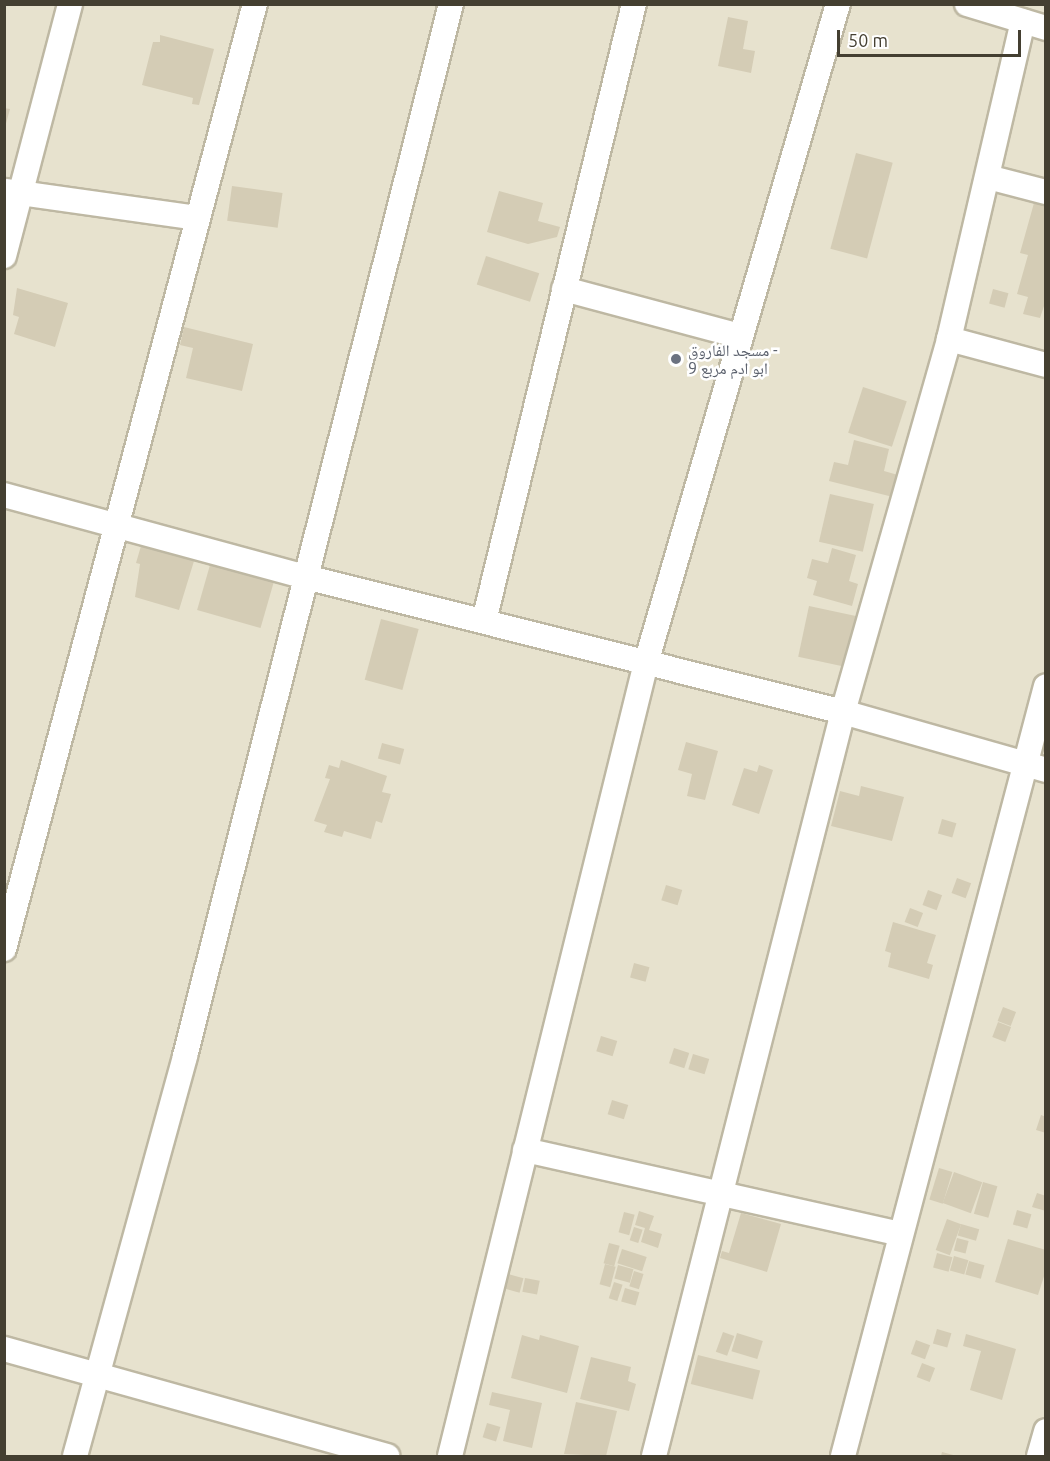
<!DOCTYPE html>
<html>
<head>
<meta charset="utf-8">
<style>
  body { margin:0 }
  #map { position:relative; width:1050px; height:1461px; overflow:hidden; background:#f3efe1; font-family:Ubuntu,"Noto Naskh Arabic",sans-serif }
  div>[style] { position:absolute }
  [style*='--x'] { left:calc(var(--x)*1px); top:calc(var(--y)*1px); width:calc(var(--w)*1px); rotate:calc(var(--a)*1deg) }
  .residential>* { inset:0; background:#e7e2ce; transform-origin:0 0 }
  .building>* { inset:0; background:#d4ccb5; transform-origin:0 0 }
  .roads { filter:drop-shadow(2px 0 #beb8a3) drop-shadow(-2px 0 #beb8a3) drop-shadow(0 2px #beb8a3) drop-shadow(0 -2px #beb8a3) }
  .street>* { height:24px; margin:-12px; padding:0 12px; transform-origin:12px; border-radius:12px; background:#fff }
  .dots>* { width:16px; height:16px; translate:-50% -50%; box-sizing:border-box; border:3px solid #fff; border-radius:50% }
  span { translate:-50% -50%; white-space:nowrap; text-align:center; line-height:1.15; -webkit-text-stroke:5px #fff; paint-order:stroke }
  .worship-label { font-size:16px; color:#5b616d }
  .left { translate:0 -50%; text-align:left }
  .frame { position:absolute; inset:0; border:6px solid #443f31; pointer-events:none }
  .scale { position:absolute; left:837px; top:30px; width:184px; height:27px; box-sizing:border-box; border:3px solid #443f31; border-top:0; padding-left:8px; font-size:18px; line-height:21px; white-space:nowrap; color:#443f31; -webkit-text-stroke:4px #fff; paint-order:stroke }
</style>
</head>
<body>
<div id="map">
  <div class="residential">
    <div style="left:5px;top:5px;width:1040px;height:1451px"></div>
  </div>
  <div class="building">
    <div style="clip-path:polygon(728px 17px,748px 21px,743px 49px,755px 51px,751px 73px,718px 66px)"></div>
    <div style="clip-path:polygon(160px 35px,214px 49px,199px 105px,192px 104px,193px 98px,142px 85px,153px 42px,160px 42px)"></div>
    <div style="clip-path:polygon(4px 108px,10px 109px,5px 127px,4px 127px)"></div>
    <div style="left:856px;top:153px;width:38px;height:99px;rotate:15deg"></div>
    <div style="left:232px;top:186px;width:51px;height:35px;rotate:8deg"></div>
    <div style="clip-path:polygon(499px 191px,543px 203px,538px 221px,560px 227px,557px 237px,528px 244px,487px 232px)"></div>
    <div style="clip-path:polygon(1034px 203px,1046px 206px,1046px 300px,1040px 318px,1023px 314px,1028px 297px,1017px 294px,1028px 255px,1020px 253px)"></div>
    <div style="left:486px;top:256px;width:56px;height:30px;rotate:18deg"></div>
    <div style="clip-path:polygon(17px 288px,68px 303px,55px 347px,14px 334px,19px 317px,13px 315px)"></div>
    <div style="left:993px;top:289px;width:16px;height:15px;rotate:15deg"></div>
    <div style="clip-path:polygon(184px 327px,253px 344px,242px 391px,186px 378px,193px 348px,180px 345px)"></div>
    <div style="left:863px;top:387px;width:46px;height:48px;rotate:18deg"></div>
    <div style="clip-path:polygon(854px 440px,889px 449px,884px 471px,898px 475px,893px 497px,829px 481px,834px 462px,848px 465px)"></div>
    <div style="left:830px;top:494px;width:45px;height:49px;rotate:13deg"></div>
    <div style="clip-path:polygon(141px 546px,194px 561px,179px 610px,135px 597px,140px 564px,136px 563px)"></div>
    <div style="clip-path:polygon(832px 548px,856px 555px,849px 581px,858px 584px,852px 606px,813px 595px,817px 581px,807px 578px,812px 559px,828px 563px)"></div>
    <div style="left:212px;top:558px;width:66px;height:54px;rotate:16deg"></div>
    <div style="left:809px;top:606px;width:49px;height:52px;rotate:12deg"></div>
    <div style="left:381px;top:619px;width:39px;height:63px;rotate:15deg"></div>
    <div style="clip-path:polygon(686px 742px,718px 751px,705px 800px,687px 796px,692px 774px,678px 770px)"></div>
    <div style="left:382px;top:743px;width:23px;height:16px;rotate:15deg"></div>
    <div style="clip-path:polygon(341px 760px,387px 776px,382px 792px,391px 794px,382px 823px,376px 821px,371px 839px,344px 831px,342px 837px,324px 832px,327px 825px,314px 821px,330px 779px,325px 778px,329px 765px,339px 768px)"></div>
    <div style="clip-path:polygon(759px 765px,773px 770px,759px 814px,732px 805px,744px 768px,757px 772px)"></div>
    <div style="clip-path:polygon(861px 786px,904px 797px,892px 841px,831px 826px,840px 791px,859px 796px)"></div>
    <div style="left:942px;top:819px;width:15px;height:15px;rotate:16deg"></div>
    <div style="left:957px;top:878px;width:15px;height:16px;rotate:20deg"></div>
    <div style="left:666px;top:885px;width:17px;height:16px;rotate:17deg"></div>
    <div style="left:928px;top:890px;width:15px;height:16px;rotate:20deg"></div>
    <div style="left:910px;top:908px;width:14px;height:15px;rotate:21deg"></div>
    <div style="clip-path:polygon(893px 922px,936px 935px,927px 963px,933px 965px,929px 979px,888px 967px,891px 953px,885px 951px)"></div>
    <div style="left:634px;top:963px;width:16px;height:15px;rotate:15deg"></div>
    <div style="left:1003px;top:1007px;width:14px;height:15px;rotate:21deg"></div>
    <div style="left:998px;top:1022px;width:14px;height:16px;rotate:21deg"></div>
    <div style="left:601px;top:1036px;width:17px;height:16px;rotate:17deg"></div>
    <div style="left:674px;top:1048px;width:16px;height:16px;rotate:18deg"></div>
    <div style="left:693px;top:1054px;width:17px;height:16px;rotate:17deg"></div>
    <div style="left:612px;top:1100px;width:17px;height:15px;rotate:17deg"></div>
    <div style="clip-path:polygon(1041px 1115px,1046px 1117px,1046px 1133px,1036px 1130px)"></div>
    <div style="left:939px;top:1168px;width:14px;height:33px;rotate:17deg"></div>
    <div style="left:954px;top:1172px;width:30px;height:33px;rotate:20deg"></div>
    <div style="left:983px;top:1182px;width:15px;height:33px;rotate:16deg"></div>
    <div style="clip-path:polygon(1037px 1193px,1046px 1196px,1046px 1211px,1032px 1207px)"></div>
    <div style="left:1017px;top:1210px;width:15px;height:15px;rotate:16deg"></div>
    <div style="clip-path:polygon(639px 1211px,654px 1216px,649px 1230px,662px 1234px,658px 1248px,641px 1242px,645px 1228px,635px 1225px)"></div>
    <div style="left:624px;top:1212px;width:11px;height:21px;rotate:15deg"></div>
    <div style="clip-path:polygon(741px 1213px,781px 1224px,767px 1272px,720px 1258px,722px 1251px,729px 1253px)"></div>
    <div style="left:947px;top:1219px;width:15px;height:33px;rotate:20deg"></div>
    <div style="left:961px;top:1224px;width:19px;height:12px;rotate:16deg"></div>
    <div style="left:634px;top:1227px;width:9px;height:14px;rotate:18deg"></div>
    <div style="left:957px;top:1238px;width:12px;height:13px;rotate:14deg"></div>
    <div style="clip-path:polygon(1008px 1239px,1046px 1250px,1046px 1270px,1038px 1295px,995px 1282px)"></div>
    <div style="left:609px;top:1243px;width:11px;height:21px;rotate:15deg"></div>
    <div style="left:622px;top:1249px;width:26px;height:15px;rotate:18deg"></div>
    <div style="left:937px;top:1253px;width:16px;height:15px;rotate:15deg"></div>
    <div style="left:954px;top:1256px;width:15px;height:15px;rotate:16deg"></div>
    <div style="left:969px;top:1261px;width:16px;height:14px;rotate:15deg"></div>
    <div style="left:605px;top:1264px;width:11px;height:21px;rotate:15deg"></div>
    <div style="left:618px;top:1265px;width:16px;height:14px;rotate:15deg"></div>
    <div style="left:634px;top:1271px;width:10px;height:16px;rotate:17deg"></div>
    <div style="left:508px;top:1274px;width:16px;height:15px;rotate:15deg"></div>
    <div style="left:525px;top:1278px;width:15px;height:14px;rotate:11deg"></div>
    <div style="left:614px;top:1282px;width:9px;height:17px;rotate:18deg"></div>
    <div style="left:625px;top:1288px;width:15px;height:14px;rotate:16deg"></div>
    <div style="left:937px;top:1329px;width:15px;height:15px;rotate:16deg"></div>
    <div style="left:723px;top:1332px;width:12px;height:21px;rotate:20deg"></div>
    <div style="left:737px;top:1333px;width:27px;height:19px;rotate:17deg"></div>
    <div style="clip-path:polygon(966px 1334px,1016px 1349px,1002px 1400px,970px 1390px,981px 1351px,963px 1346px)"></div>
    <div style="clip-path:polygon(522px 1335px,539px 1340px,540px 1335px,579px 1346px,567px 1393px,511px 1378px)"></div>
    <div style="left:916px;top:1340px;width:15px;height:15px;rotate:20deg"></div>
    <div style="left:698px;top:1355px;width:64px;height:30px;rotate:14deg"></div>
    <div style="clip-path:polygon(591px 1357px,631px 1367px,628px 1381px,636px 1384px,629px 1411px,580px 1399px)"></div>
    <div style="left:922px;top:1363px;width:14px;height:15px;rotate:21deg"></div>
    <div style="clip-path:polygon(492px 1392px,542px 1403px,532px 1448px,503px 1441px,510px 1410px,489px 1405px)"></div>
    <div style="clip-path:polygon(576px 1402px,617px 1411px,606px 1456px,564px 1454px)"></div>
    <div style="left:487px;top:1423px;width:14px;height:15px;rotate:17deg"></div>
    <div style="clip-path:polygon(942px 1452px,957px 1456px,941px 1456px)"></div>
  </div>
  <div class="roads">
    <div class="street">
      <div style="--x:967;--y:4;--w:83;--a:16.9"></div>
      <div style="--x:988;--y:177;--w:60;--a:14.5"></div>
      <div style="--x:6;--y:191;--w:193;--a:8"></div>
      <div style="--x:4;--y:256;--w:260;--a:-75.3"></div>
      <div style="--x:564;--y:289;--w:181;--a:15"></div>
      <div style="--x:949;--y:339;--w:100;--a:15"></div>
      <div style="--x:4;--y:495;--w:313;--a:15.2"></div>
      <div style="--x:306;--y:577;--w:554;--a:14.11"></div>
      <div style="--x:843;--y:712;--w:211;--a:15.9"></div>
      <div style="--x:484;--y:621;--w:635;--a:-76.34"></div>
      <div style="--x:4;--y:949;--w:978;--a:-75.13"></div>
      <div style="--x:525;--y:1150;--w:385;--a:12.6"></div>
      <div style="--x:4;--y:1349;--w:398;--a:15.6"></div>
      <div style="--x:75;--y:1456;--w:415;--a:-74.6"></div>
      <div style="--x:185;--y:1056;--w:1085;--a:-75.81"></div>
      <div style="--x:450;--y:1456;--w:817;--a:-76.12"></div>
      <div style="--x:646;--y:663;--w:686;--a:-73.76"></div>
      <div style="--x:654;--y:1456;--w:768;--a:-75.75"></div>
      <div style="--x:843;--y:712;--w:388;--a:-74.1"></div>
      <div style="--x:949;--y:339;--w:326;--a:-76.9"></div>
      <div style="--x:843;--y:1456;--w:796;--a:-75.23"></div>
      <div style="--x:1039;--y:1456;--w:26;--a:-74"></div>
    </div>
  </div>
  <div class="dots">
    <div style="left:676px;top:359px;background:#6b7280"></div>
  </div>
  <div class="worship-label">
    <span class="left" style="left:688px;top:359px">مسجد الفاروق -<br>ابو ادم مربع 9</span>
  </div>
  <div class="frame"></div>
  <div class="scale">50 m</div>
</div>
</body>
</html>
